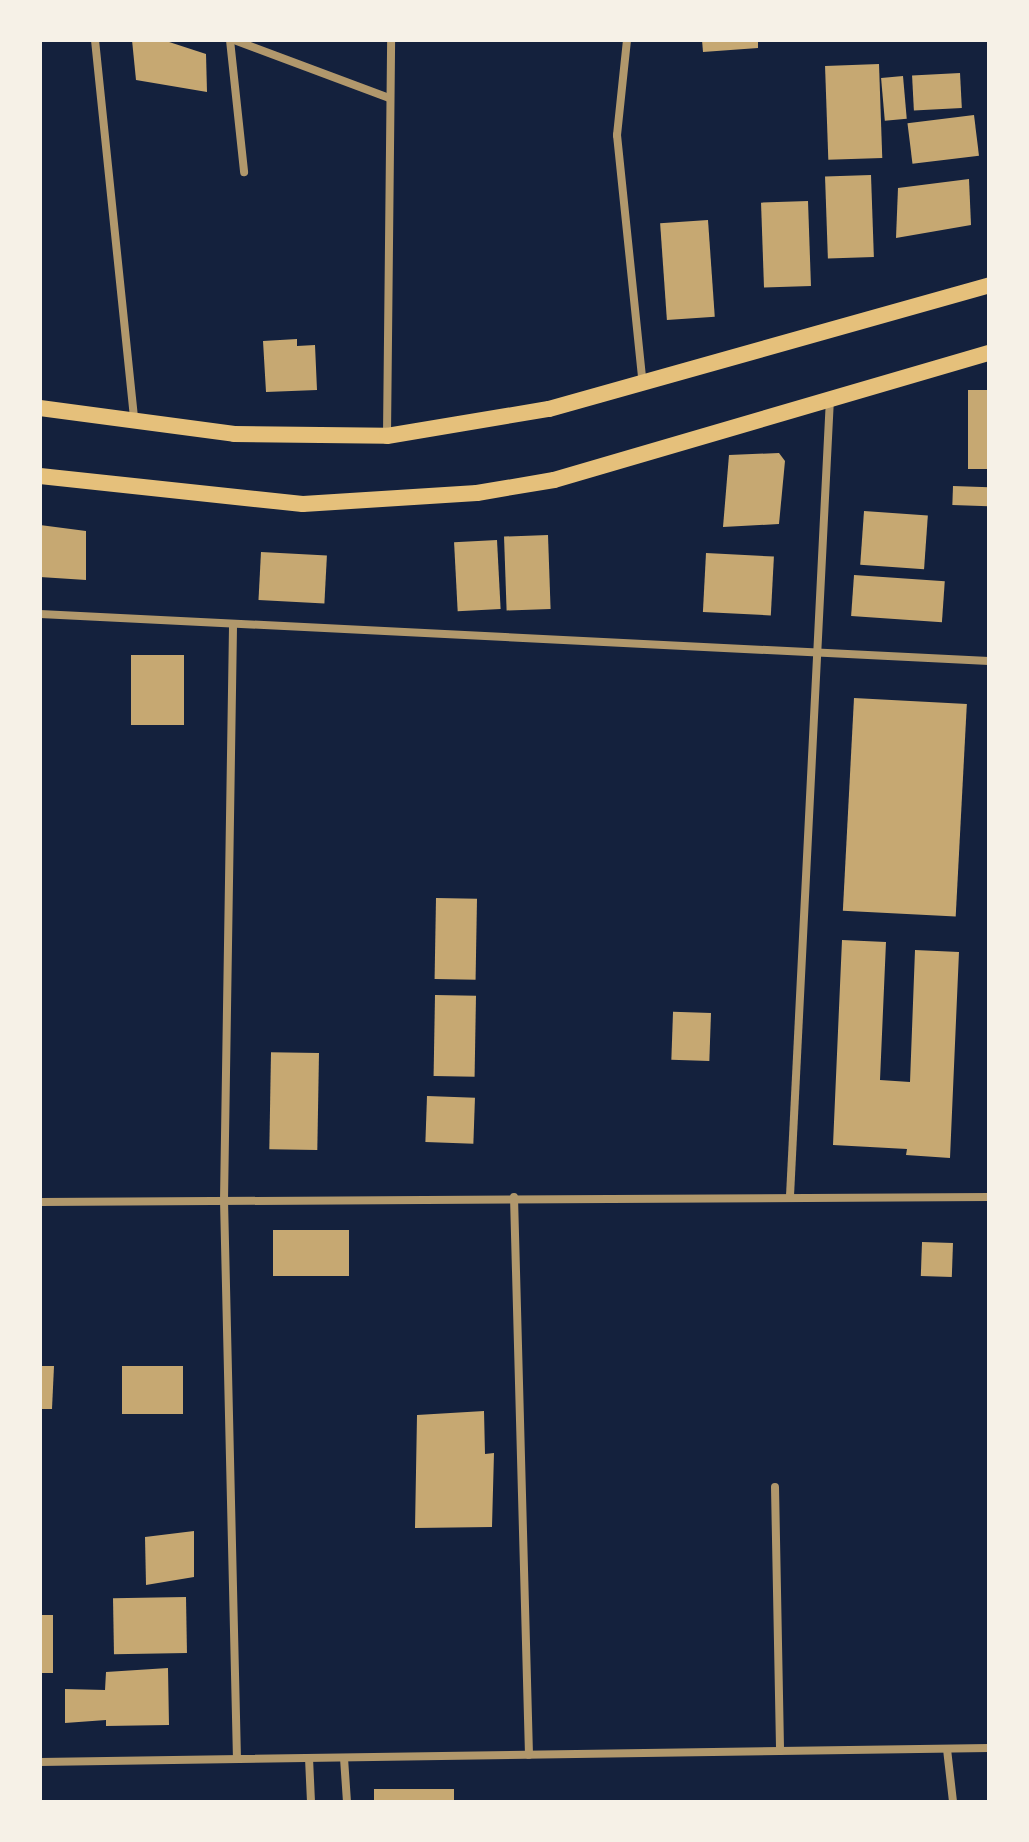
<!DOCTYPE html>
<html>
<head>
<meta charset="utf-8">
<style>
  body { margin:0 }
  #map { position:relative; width:1029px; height:1842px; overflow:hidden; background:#14213d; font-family:"PT Sans Narrow",sans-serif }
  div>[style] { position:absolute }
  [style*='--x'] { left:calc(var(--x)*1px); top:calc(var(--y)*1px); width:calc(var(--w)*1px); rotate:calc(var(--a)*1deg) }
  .building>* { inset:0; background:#c6a872; transform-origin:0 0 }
  .minor>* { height:8px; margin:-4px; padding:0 4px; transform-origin:4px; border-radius:4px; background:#b1986c }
  .secondary>* { height:16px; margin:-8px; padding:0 8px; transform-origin:8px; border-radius:8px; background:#e5c07b }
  span { translate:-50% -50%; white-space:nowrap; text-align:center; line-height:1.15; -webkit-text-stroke:7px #f6f1e7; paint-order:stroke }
  .frame { position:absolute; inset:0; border:42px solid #f6f1e7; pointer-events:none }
</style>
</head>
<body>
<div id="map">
  <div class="building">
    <div style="clip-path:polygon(132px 40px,163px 40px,206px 54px,207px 92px,136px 80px)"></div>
    <div style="clip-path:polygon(702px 40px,758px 40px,758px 48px,703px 52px)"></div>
    <div style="left:879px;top:64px;width:94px;height:54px;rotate:88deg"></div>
    <div style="left:960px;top:73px;width:35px;height:48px;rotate:87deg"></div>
    <div style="left:903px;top:76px;width:43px;height:22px;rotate:85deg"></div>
    <div style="left:974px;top:115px;width:41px;height:67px;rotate:83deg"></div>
    <div style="left:871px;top:175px;width:82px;height:46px;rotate:88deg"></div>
    <div style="clip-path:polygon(969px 179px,971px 225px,896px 238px,898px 188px)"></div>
    <div style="left:808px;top:201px;width:85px;height:47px;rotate:88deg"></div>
    <div style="left:708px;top:220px;width:97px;height:48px;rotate:86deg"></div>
    <div style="clip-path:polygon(297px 339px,297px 346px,315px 345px,317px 390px,266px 392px,263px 341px)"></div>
    <div style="left:989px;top:390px;width:79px;height:21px;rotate:90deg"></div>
    <div style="clip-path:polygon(779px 453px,785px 461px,779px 524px,723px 527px,729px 455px)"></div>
    <div style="left:953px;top:486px;width:36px;height:19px;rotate:2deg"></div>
    <div style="left:864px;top:511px;width:64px;height:54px;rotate:4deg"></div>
    <div style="clip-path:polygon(40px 525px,86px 531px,86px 580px,40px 577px)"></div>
    <div style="left:548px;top:535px;width:74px;height:44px;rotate:88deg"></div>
    <div style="left:497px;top:540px;width:69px;height:43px;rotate:87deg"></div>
    <div style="left:261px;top:552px;width:66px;height:48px;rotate:3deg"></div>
    <div style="left:706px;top:553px;width:68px;height:59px;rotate:3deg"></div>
    <div style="left:854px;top:575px;width:91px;height:41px;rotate:4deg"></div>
    <div style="left:131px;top:655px;width:53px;height:70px"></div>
    <div style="left:854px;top:698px;width:113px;height:213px;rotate:3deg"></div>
    <div style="left:436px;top:898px;width:41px;height:81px;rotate:1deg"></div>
    <div style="clip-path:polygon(842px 940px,886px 942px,880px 1080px,910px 1082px,915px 950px,959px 952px,950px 1158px,906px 1155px,907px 1149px,833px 1145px)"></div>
    <div style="left:435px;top:995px;width:41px;height:81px;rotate:1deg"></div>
    <div style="left:711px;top:1013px;width:48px;height:38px;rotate:92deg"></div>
    <div style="left:319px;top:1053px;width:97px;height:48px;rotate:91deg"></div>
    <div style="left:427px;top:1096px;width:48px;height:46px;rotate:2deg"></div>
    <div style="left:273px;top:1230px;width:76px;height:46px"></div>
    <div style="left:953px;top:1243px;width:34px;height:31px;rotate:92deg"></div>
    <div style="clip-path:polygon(40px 1366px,54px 1366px,52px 1409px,40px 1409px)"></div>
    <div style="left:183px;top:1366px;width:48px;height:61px;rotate:90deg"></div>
    <div style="clip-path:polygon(484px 1411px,485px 1454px,494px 1453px,492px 1527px,415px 1528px,417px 1415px)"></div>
    <div style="clip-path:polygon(194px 1531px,194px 1577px,146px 1585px,145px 1537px)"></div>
    <div style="left:186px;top:1597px;width:56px;height:73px;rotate:89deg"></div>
    <div style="left:40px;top:1615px;width:13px;height:58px"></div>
    <div style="clip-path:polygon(168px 1668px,169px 1725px,106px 1726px,106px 1720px,65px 1723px,65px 1689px,105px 1690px,106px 1672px)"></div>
    <div style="left:454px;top:1789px;width:13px;height:80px;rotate:90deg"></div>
  </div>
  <div class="minor">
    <div style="--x:95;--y:40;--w:382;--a:84.1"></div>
    <div style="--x:230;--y:40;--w:133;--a:83.9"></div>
    <div style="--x:234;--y:40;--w:165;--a:20.5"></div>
    <div style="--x:627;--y:40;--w:96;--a:96"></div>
    <div style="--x:617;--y:135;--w:251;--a:84.1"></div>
    <div style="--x:387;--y:435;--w:395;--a:-89.4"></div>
    <div style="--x:40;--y:614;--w:950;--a:2.84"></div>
    <div style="--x:233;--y:627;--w:573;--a:90.9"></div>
    <div style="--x:224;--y:1200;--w:559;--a:88.67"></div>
    <div style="--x:790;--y:1196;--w:798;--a:-87.13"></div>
    <div style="--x:514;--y:1197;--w:558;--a:88.46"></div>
    <div style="--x:40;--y:1202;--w:949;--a:-0.3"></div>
    <div style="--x:775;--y:1487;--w:264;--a:88.9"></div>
    <div style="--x:947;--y:1749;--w:53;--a:83.5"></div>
    <div style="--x:309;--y:1758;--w:44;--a:87.4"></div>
    <div style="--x:344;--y:1758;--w:44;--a:86.1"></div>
    <div style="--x:40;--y:1762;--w:949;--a:-0.85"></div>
  </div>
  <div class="secondary">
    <div style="--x:40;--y:408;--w:196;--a:7.6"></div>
    <div style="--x:234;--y:434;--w:153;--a:0.7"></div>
    <div style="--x:387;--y:436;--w:164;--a:-9.5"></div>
    <div style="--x:549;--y:409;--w:457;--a:-15.7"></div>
    <div style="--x:40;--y:476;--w:264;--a:6.1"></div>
    <div style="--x:303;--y:504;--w:174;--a:-3.6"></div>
    <div style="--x:477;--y:493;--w:78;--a:-9.6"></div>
    <div style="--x:554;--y:480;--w:453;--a:-16.3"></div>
  </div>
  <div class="frame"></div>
</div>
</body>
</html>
